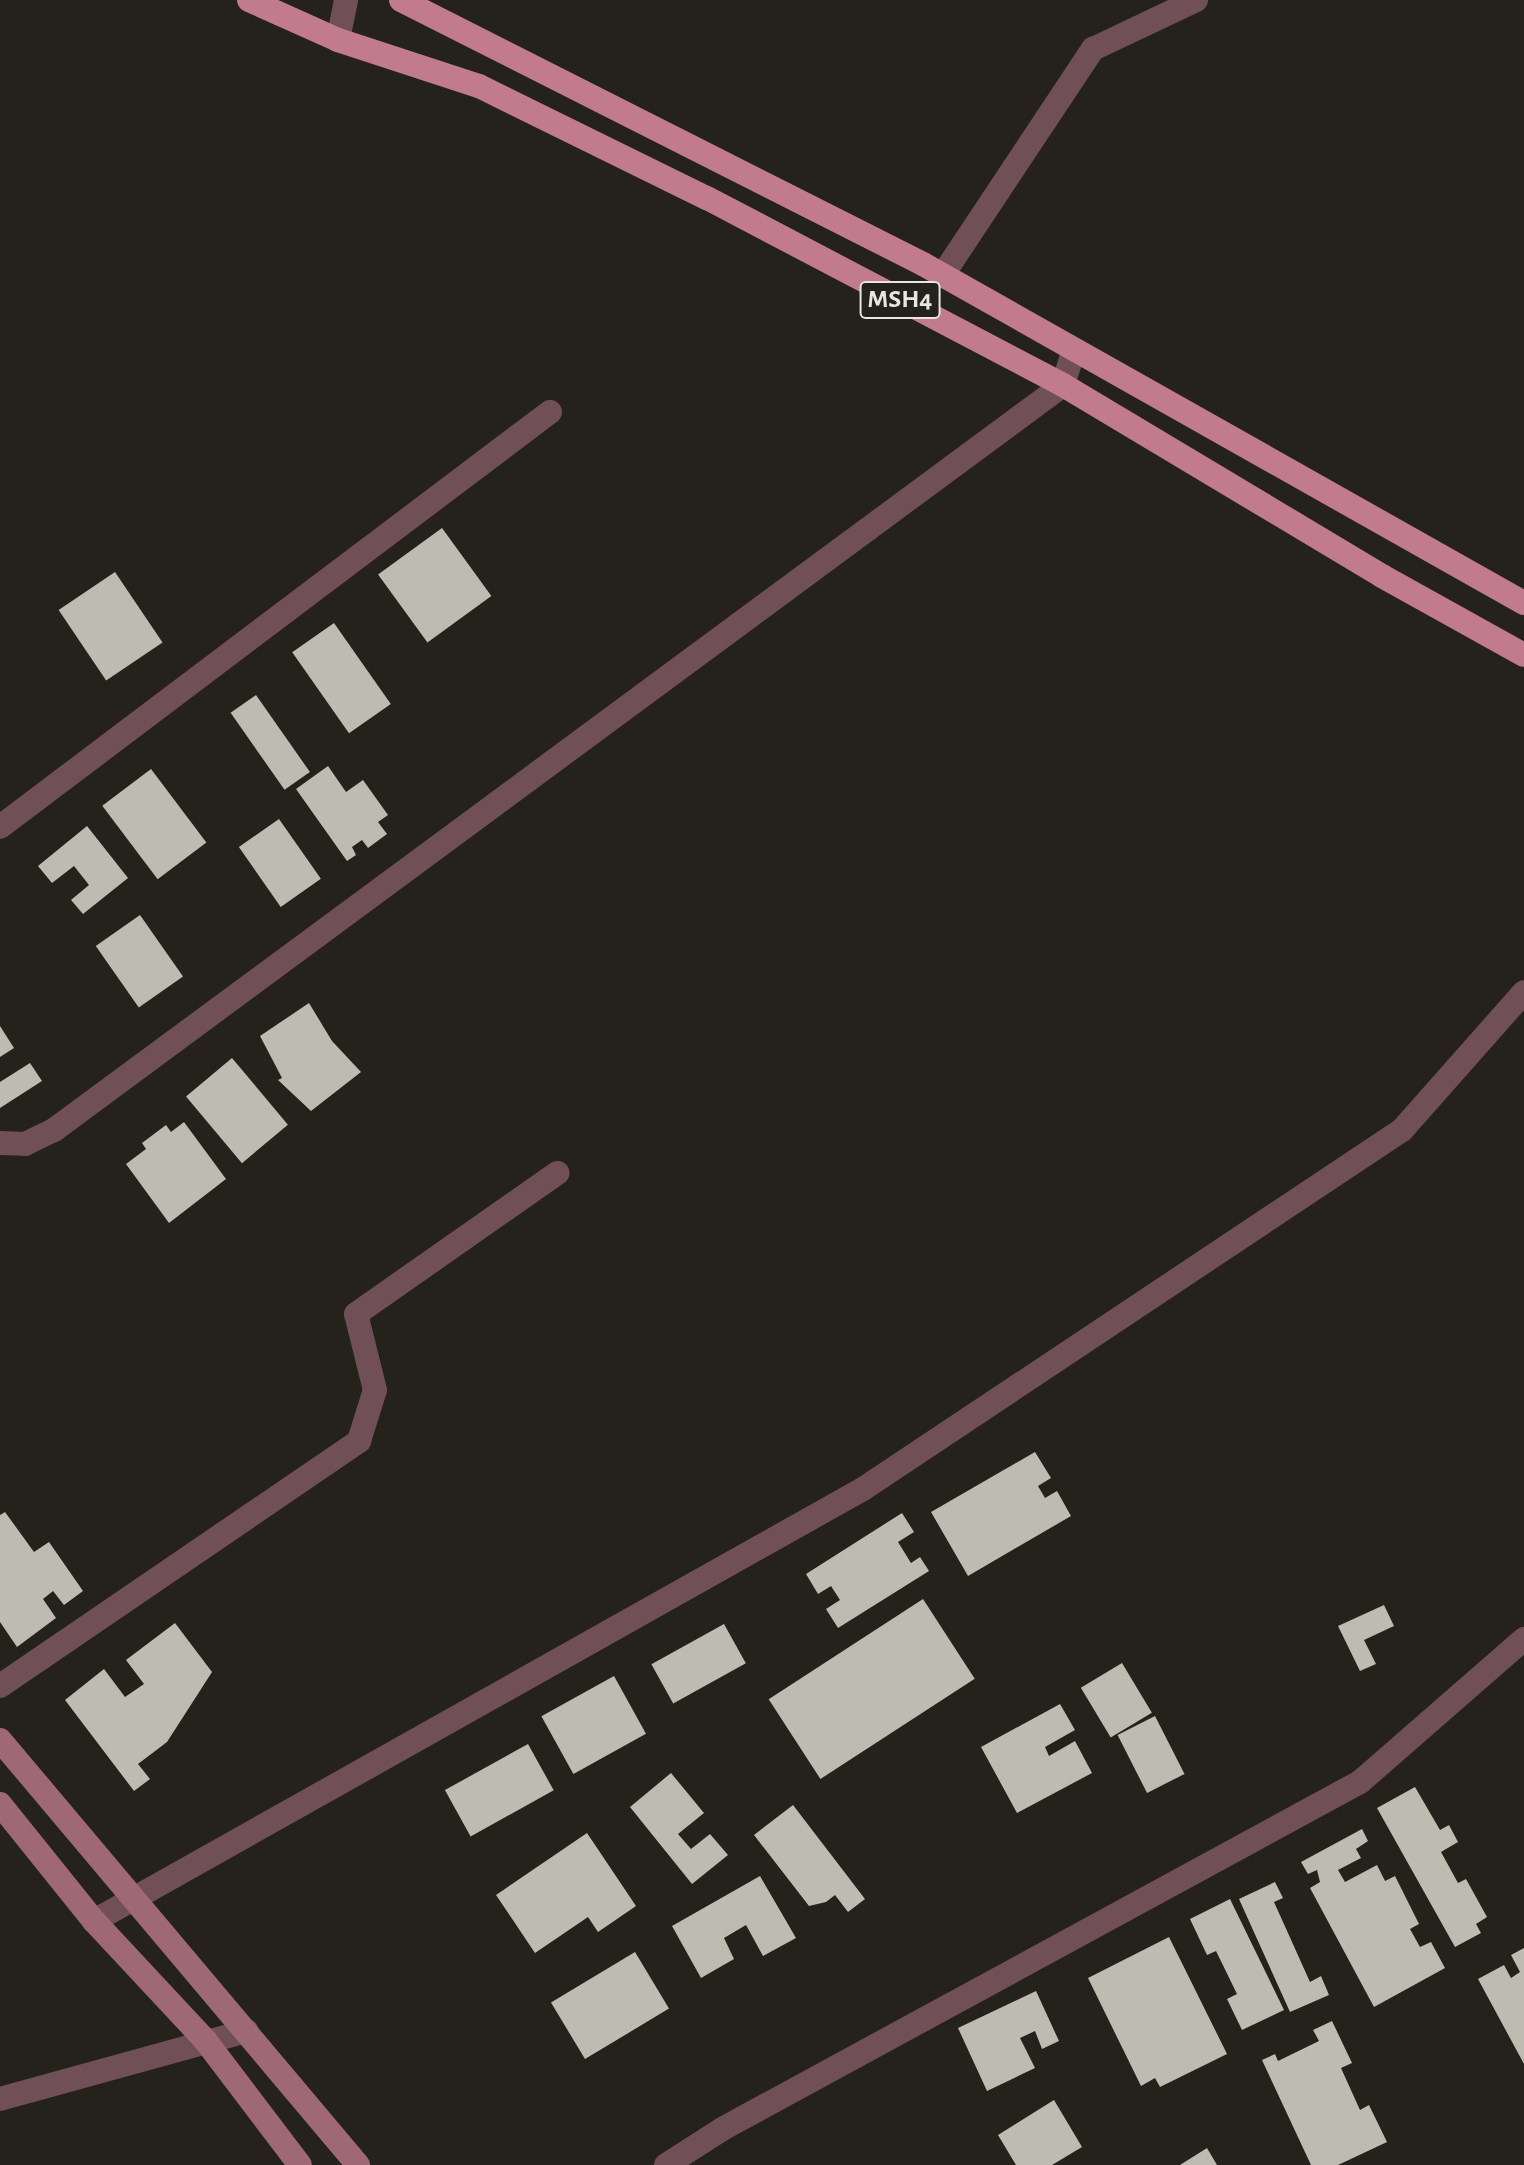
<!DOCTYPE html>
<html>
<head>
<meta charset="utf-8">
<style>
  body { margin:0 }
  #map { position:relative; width:1524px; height:2165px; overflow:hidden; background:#24221a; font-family:"Alegreya Sans",sans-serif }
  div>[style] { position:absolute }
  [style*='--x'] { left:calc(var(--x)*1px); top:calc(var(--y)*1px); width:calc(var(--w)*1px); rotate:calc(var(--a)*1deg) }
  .building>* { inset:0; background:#bebcb1; transform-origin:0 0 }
  .street>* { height:24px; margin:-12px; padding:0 12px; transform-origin:12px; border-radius:12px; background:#714f57 }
  .secondary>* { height:24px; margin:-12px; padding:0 12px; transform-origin:12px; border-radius:12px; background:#9e6875 }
  .primary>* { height:24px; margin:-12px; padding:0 12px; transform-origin:12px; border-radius:12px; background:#c17b8d }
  span { translate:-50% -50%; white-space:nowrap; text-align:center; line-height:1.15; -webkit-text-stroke:8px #24221a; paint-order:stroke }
  .shield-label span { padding:2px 6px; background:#24221a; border:2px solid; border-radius:6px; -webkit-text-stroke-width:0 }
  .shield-label { font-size:26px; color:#e7e6e0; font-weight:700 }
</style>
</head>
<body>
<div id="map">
  <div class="building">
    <div style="left:442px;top:528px;width:84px;height:79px;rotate:54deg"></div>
    <div style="left:115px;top:572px;width:85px;height:68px;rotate:56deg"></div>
    <div style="left:334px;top:623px;width:99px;height:51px;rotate:55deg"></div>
    <div style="left:256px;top:695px;width:94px;height:31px;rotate:55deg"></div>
    <div style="clip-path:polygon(328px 766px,346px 792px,363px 780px,388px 815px,378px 822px,387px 834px,368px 848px,362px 840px,352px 847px,356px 855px,347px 861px,296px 789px)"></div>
    <div style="left:151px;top:769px;width:92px;height:61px;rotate:53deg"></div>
    <div style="left:279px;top:819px;width:73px;height:49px;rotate:55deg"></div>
    <div style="clip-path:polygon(87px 826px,128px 878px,83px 914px,71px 900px,89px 885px,74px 866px,52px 883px,38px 866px)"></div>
    <div style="left:140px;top:915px;width:75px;height:54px;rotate:55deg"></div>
    <div style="clip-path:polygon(309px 1003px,332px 1041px,361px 1072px,311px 1111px,278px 1080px,282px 1078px,260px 1036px)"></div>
    <div style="clip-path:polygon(0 1026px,14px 1048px,0 1057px)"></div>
    <div style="left:232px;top:1058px;width:87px;height:60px;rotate:50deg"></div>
    <div style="clip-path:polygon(30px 1063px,42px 1081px,0 1108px,0 1082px)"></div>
    <div style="clip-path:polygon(184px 1122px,226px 1179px,169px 1223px,126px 1164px,146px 1149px,142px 1143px,166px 1125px,171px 1132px)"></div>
    <div style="clip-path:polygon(1035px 1452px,1051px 1478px,1038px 1486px,1045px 1498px,1057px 1491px,1071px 1516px,968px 1576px,931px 1512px)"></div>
    <div style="clip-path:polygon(5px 1512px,34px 1552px,49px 1542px,83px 1591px,64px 1605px,53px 1591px,43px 1599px,56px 1618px,17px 1647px,0 1622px,0 1515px)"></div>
    <div style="clip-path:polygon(902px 1513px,914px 1532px,898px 1542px,911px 1563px,920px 1557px,929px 1571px,838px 1628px,826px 1609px,840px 1600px,831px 1586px,818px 1594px,806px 1574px)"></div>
    <div style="left:923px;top:1599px;width:95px;height:184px;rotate:57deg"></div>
    <div style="clip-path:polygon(1384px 1605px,1394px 1626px,1364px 1640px,1376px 1664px,1360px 1671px,1338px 1626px)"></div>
    <div style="clip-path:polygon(175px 1623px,212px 1672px,167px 1742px,138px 1764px,150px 1779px,134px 1791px,65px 1700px,104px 1669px,125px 1697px,144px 1684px,126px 1660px)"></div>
    <div style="left:724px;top:1624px;width:45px;height:83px;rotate:61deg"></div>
    <div style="left:1122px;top:1663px;width:58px;height:48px;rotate:59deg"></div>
    <div style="left:614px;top:1676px;width:66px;height:83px;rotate:61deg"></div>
    <div style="clip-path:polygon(1060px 1704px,1075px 1730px,1045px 1747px,1049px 1756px,1075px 1741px,1092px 1773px,1017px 1813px,981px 1747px)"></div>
    <div style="left:1155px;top:1716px;width:65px;height:42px;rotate:63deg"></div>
    <div style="left:528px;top:1744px;width:53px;height:95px;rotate:61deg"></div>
    <div style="clip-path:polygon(671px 1773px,704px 1813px,678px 1834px,691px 1849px,710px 1834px,728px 1855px,692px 1884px,630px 1807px)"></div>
    <div style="clip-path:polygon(1415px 1787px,1440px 1830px,1449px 1825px,1458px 1842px,1441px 1852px,1458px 1883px,1466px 1879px,1487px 1917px,1476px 1924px,1481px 1933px,1455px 1947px,1377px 1808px)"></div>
    <div style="clip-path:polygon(793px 1805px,865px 1899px,848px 1912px,835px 1895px,826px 1902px,809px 1906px,754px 1835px)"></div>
    <div style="clip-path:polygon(1362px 1829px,1368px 1841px,1356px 1849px,1361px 1858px,1338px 1870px,1345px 1882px,1377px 1865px,1385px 1881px,1395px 1876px,1419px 1924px,1410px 1929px,1420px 1947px,1431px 1942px,1445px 1968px,1374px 2007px,1310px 1888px,1320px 1882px,1317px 1870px,1308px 1874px,1301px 1862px)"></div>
    <div style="clip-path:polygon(587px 1833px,636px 1906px,598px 1932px,588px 1917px,535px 1953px,496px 1895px)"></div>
    <div style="clip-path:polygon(760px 1876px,796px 1938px,763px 1956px,746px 1925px,724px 1938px,734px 1959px,701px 1978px,672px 1926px)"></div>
    <div style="clip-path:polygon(1275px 1882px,1283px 1898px,1274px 1902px,1310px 1982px,1321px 1976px,1329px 1995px,1290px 2012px,1239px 1899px)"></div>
    <div style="clip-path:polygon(1230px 1899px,1284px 2010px,1242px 2030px,1227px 1999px,1237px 1994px,1216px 1951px,1207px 1955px,1190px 1919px)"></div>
    <div style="clip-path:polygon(1169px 1937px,1227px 2054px,1160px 2087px,1155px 2078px,1141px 2086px,1088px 1978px)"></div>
    <div style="clip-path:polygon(1524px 1948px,1524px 2064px,1478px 1979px,1504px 1965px,1511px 1978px,1520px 1972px,1511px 1955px)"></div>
    <div style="left:635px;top:1952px;width:66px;height:98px;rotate:59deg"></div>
    <div style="clip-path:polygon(1036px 1991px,1059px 2041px,1042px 2049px,1035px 2031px,1020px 2038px,1035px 2068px,987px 2091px,958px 2028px)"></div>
    <div style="clip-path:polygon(1332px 2021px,1352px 2063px,1341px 2068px,1360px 2110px,1369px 2105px,1387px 2142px,1338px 2165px,1311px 2165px,1262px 2060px,1275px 2054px,1278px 2061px,1319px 2041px,1313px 2030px)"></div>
    <div style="clip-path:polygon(1054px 2100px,1082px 2147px,1052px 2165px,1016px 2165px,998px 2135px)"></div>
    <div style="clip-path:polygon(1207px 2148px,1217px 2165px,1180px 2165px)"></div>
  </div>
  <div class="street">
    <div style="--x:338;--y:40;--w:41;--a:-78.7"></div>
    <div style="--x:942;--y:276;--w:273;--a:-56.4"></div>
    <div style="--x:1093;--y:49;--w:114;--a:-25.4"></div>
    <div style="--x:0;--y:827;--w:689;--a:-37.04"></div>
    <div style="--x:0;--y:1143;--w:25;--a:2"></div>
    <div style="--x:25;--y:1144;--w:32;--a:-26"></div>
    <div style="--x:54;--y:1130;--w:1254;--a:-36.44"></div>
    <div style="--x:1063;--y:385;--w:37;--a:-73"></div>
    <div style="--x:0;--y:1686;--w:435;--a:-34.3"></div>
    <div style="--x:359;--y:1441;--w:53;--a:-72.6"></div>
    <div style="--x:375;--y:1390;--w:78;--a:-104"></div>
    <div style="--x:356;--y:1314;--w:246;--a:-35"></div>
    <div style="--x:94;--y:1921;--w:882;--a:-29.33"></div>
    <div style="--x:863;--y:1489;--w:648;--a:-33.67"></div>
    <div style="--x:1402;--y:1130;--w:184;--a:-48.5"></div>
    <div style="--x:0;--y:2099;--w:256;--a:-15.4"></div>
    <div style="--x:666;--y:2165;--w:69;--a:-32.5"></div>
    <div style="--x:724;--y:2128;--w:724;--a:-28.55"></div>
    <div style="--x:1360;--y:1782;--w:218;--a:-41.1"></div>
  </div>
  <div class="secondary">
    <div style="--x:0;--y:1740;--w:556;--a:49.89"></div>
    <div style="--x:0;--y:1804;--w:150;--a:51.2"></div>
    <div style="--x:94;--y:1921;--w:163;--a:47"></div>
    <div style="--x:205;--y:2040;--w:157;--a:52.8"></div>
  </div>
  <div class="primary">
    <div style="--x:249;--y:0;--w:98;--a:24.2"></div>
    <div style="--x:338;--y:40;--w:148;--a:18.1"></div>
    <div style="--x:479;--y:86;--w:254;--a:26.2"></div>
    <div style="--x:707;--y:198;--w:402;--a:27.7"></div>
    <div style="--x:1063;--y:385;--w:372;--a:30.9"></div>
    <div style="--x:1382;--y:576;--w:162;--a:29.1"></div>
    <div style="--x:401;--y:0;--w:585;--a:26.83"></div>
    <div style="--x:923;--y:264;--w:690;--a:29.43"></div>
  </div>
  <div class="shield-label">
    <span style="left:900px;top:300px">MSH4</span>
  </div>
</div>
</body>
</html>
